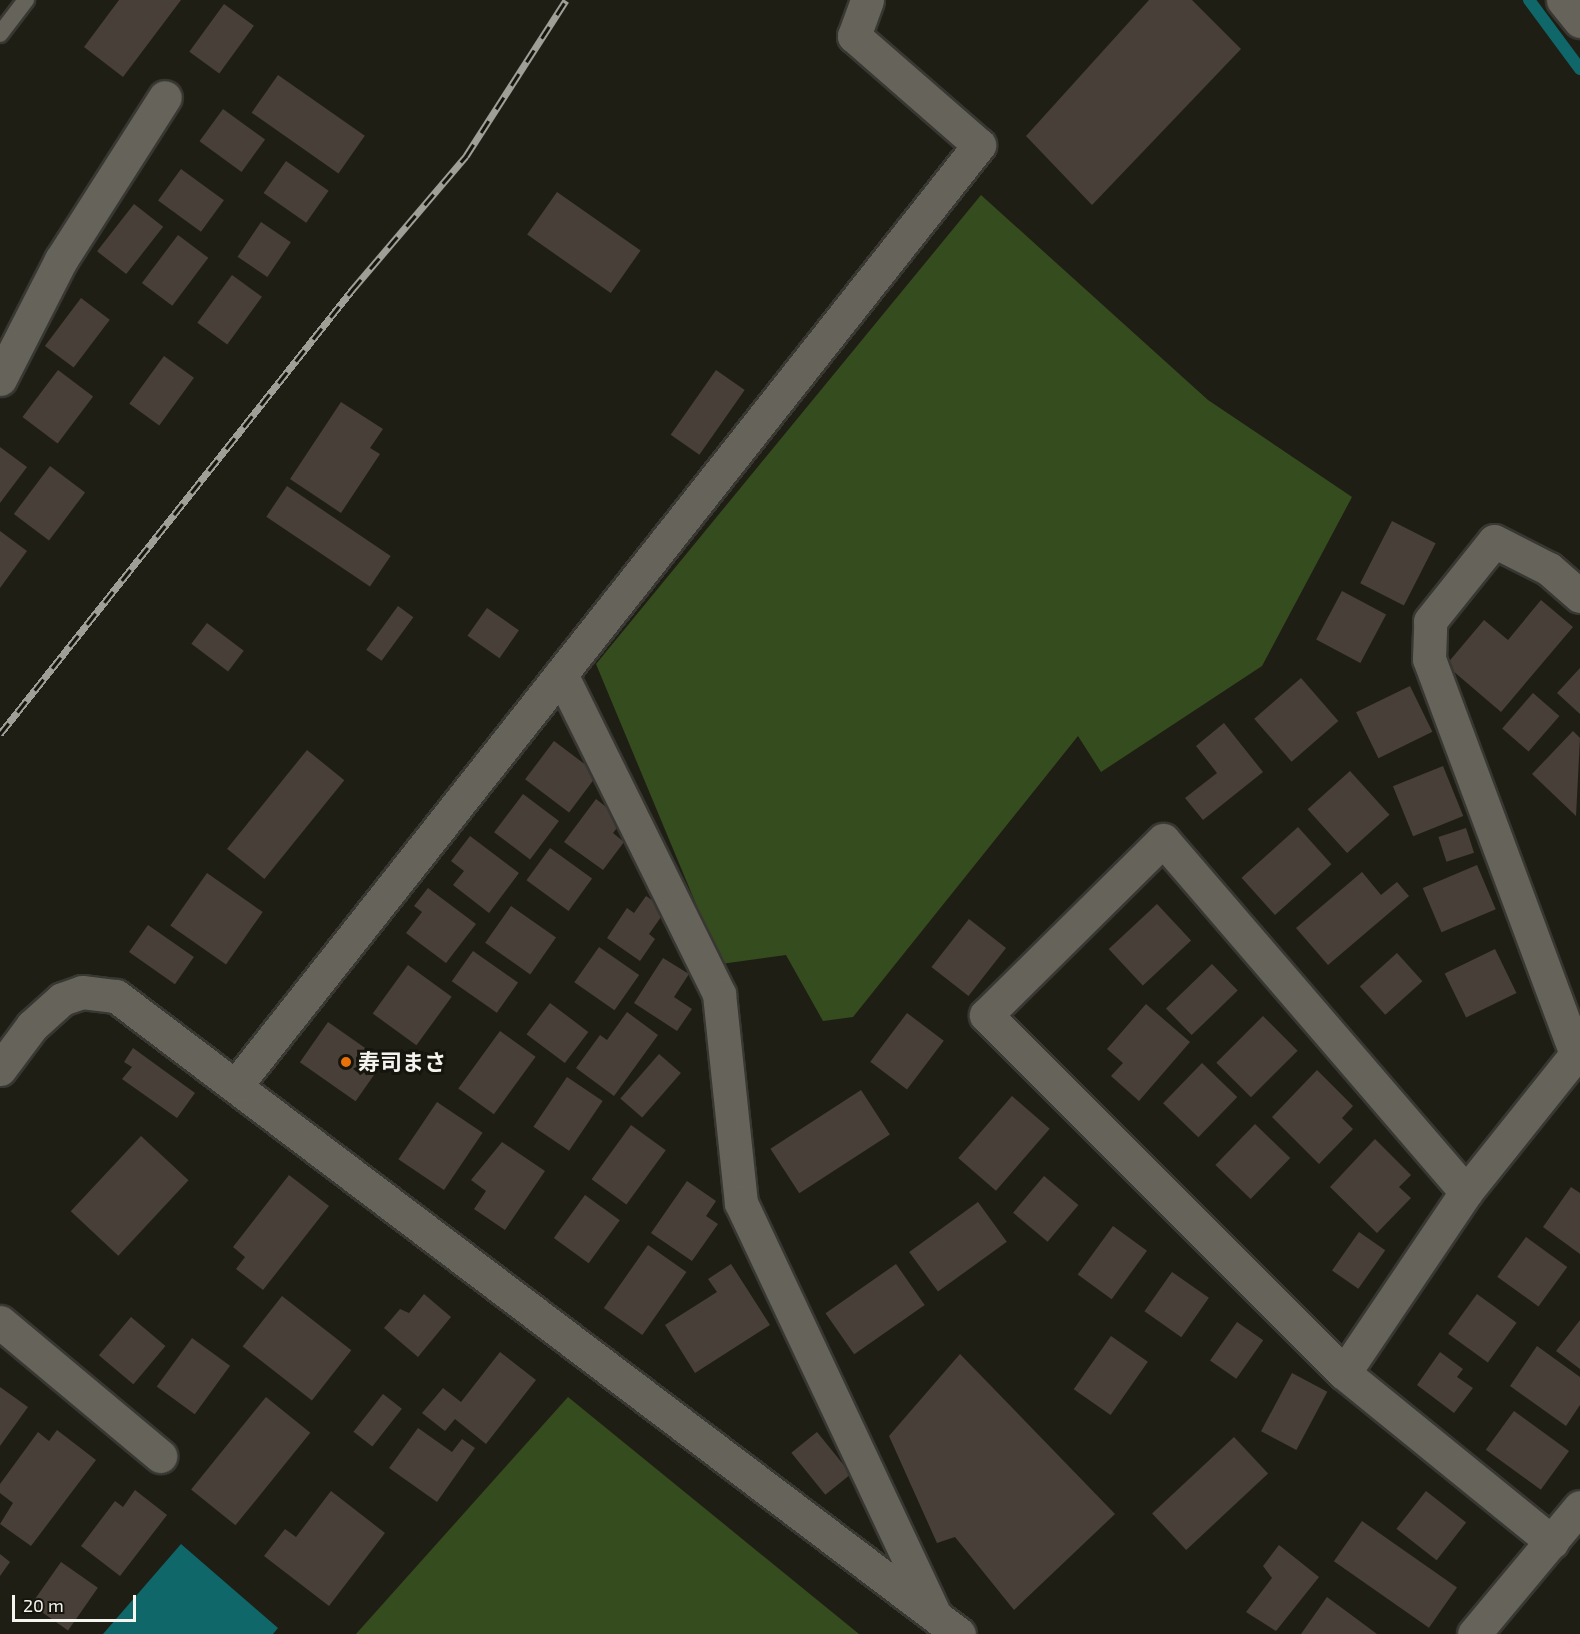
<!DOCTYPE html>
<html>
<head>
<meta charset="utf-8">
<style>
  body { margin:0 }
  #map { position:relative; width:1580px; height:1634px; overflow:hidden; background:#1f1e15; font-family:"Exo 2","Noto Sans JP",sans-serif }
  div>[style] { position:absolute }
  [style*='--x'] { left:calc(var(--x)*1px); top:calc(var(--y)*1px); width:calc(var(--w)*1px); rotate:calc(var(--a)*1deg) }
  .green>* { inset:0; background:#354c1f }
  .water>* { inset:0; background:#0f6769 }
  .stream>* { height:12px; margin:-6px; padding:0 6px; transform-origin:6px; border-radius:6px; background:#0f6769 }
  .building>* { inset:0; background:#473f38; transform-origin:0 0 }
  .roads { filter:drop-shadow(2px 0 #383732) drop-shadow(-2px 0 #383732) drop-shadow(0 2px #383732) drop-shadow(0 -2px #383732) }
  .service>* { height:16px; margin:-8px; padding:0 8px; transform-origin:8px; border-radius:8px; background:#66645a }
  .minor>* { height:33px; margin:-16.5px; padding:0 16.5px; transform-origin:16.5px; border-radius:16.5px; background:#66645a }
  .rail>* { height:7px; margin-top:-3.5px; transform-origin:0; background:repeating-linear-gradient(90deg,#16150d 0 14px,#9f9e97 0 28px); box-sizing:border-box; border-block:2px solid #9f9e97 }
  .dots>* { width:16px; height:16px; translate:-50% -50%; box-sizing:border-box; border:3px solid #16150d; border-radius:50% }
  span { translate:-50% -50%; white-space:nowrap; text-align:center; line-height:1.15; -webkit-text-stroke:6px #16150d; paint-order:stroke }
  .poi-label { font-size:22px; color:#f5f4ee; font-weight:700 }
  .left { translate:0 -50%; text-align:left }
  .scale { position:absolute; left:12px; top:1595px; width:124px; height:27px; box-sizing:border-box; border:3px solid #f5f4ee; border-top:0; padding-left:8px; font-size:18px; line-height:21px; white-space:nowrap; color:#f5f4ee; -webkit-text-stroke:4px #16150d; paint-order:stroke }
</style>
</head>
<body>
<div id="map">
  <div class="green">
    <div style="clip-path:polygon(981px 195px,1208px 400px,1352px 497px,1262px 666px,1101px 772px,1078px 736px,853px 1017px,823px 1021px,786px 955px,721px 964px,596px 664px)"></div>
    <div style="clip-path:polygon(568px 1397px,859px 1634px,356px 1634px)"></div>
  </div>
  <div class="water">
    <div style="clip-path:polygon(181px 1544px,278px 1628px,273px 1634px,103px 1634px)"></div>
  </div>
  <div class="stream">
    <div style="--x:1529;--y:0;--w:86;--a:53.5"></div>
  </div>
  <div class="building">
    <div style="clip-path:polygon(119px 0,181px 0,123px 77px,84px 47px)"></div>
    <div style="clip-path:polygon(1149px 0,1192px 0,1241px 49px,1092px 205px,1026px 136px)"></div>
    <div style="left:224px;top:4px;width:37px;height:59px;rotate:36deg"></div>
    <div style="left:278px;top:75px;width:106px;height:46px;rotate:35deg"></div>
    <div style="left:223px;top:109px;width:52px;height:40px;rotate:36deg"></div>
    <div style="left:286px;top:161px;width:52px;height:39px;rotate:35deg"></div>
    <div style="left:181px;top:169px;width:53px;height:39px;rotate:36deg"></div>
    <div style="left:557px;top:192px;width:102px;height:52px;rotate:35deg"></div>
    <div style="left:134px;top:204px;width:37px;height:60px;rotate:38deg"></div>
    <div style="left:261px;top:222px;width:36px;height:42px;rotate:34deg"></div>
    <div style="left:178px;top:235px;width:38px;height:60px;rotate:37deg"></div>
    <div style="left:232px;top:275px;width:37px;height:59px;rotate:36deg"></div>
    <div style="left:81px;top:298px;width:36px;height:60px;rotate:37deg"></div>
    <div style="left:164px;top:356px;width:37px;height:59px;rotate:36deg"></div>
    <div style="left:58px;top:370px;width:44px;height:59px;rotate:37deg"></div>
    <div style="left:716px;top:370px;width:35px;height:79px;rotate:35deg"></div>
    <div style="clip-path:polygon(341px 402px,383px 429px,370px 448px,380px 454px,341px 513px,290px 479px)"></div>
    <div style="clip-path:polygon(0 447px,27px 467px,0 503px)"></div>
    <div style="left:50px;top:466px;width:44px;height:60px;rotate:37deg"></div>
    <div style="left:287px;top:486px;width:125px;height:37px;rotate:34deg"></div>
    <div style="left:1392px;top:521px;width:49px;height:70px;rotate:27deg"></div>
    <div style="clip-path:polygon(0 531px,27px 551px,0 588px)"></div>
    <div style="left:1342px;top:591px;width:50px;height:55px;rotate:28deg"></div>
    <div style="clip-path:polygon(1541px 600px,1573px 627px,1501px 712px,1446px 665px,1484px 620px,1508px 640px)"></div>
    <div style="left:398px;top:606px;width:19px;height:54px;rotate:36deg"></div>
    <div style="left:487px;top:608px;width:39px;height:34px;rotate:35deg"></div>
    <div style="left:207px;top:623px;width:46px;height:26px;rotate:37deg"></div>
    <div style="clip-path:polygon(1580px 668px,1580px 714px,1557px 693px)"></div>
    <div style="left:1301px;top:678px;width:57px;height:62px;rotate:49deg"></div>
    <div style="left:1410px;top:686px;width:51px;height:60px;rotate:64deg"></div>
    <div style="left:1533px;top:693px;width:35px;height:47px;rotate:41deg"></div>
    <div style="clip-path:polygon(1224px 723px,1263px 772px,1203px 820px,1185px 798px,1217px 773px,1196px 746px)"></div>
    <div style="clip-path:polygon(1573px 731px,1580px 738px,1576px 816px,1532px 774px)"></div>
    <div style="left:554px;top:741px;width:55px;height:48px;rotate:37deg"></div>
    <div style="left:307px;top:750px;width:48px;height:127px;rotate:39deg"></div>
    <div style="left:1443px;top:766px;width:54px;height:54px;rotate:68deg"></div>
    <div style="left:1350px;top:771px;width:59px;height:57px;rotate:48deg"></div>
    <div style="left:523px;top:794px;width:45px;height:48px;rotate:37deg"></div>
    <div style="clip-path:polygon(596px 799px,623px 820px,613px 833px,624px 842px,603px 870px,564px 842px)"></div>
    <div style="left:1298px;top:827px;width:50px;height:76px;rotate:48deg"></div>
    <div style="left:1466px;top:828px;width:26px;height:29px;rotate:72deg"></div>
    <div style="clip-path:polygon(470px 836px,519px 873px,489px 913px,453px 885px,464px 871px,451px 861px)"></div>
    <div style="left:550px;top:848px;width:52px;height:40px;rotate:36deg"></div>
    <div style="left:1477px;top:865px;width:48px;height:59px;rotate:67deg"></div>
    <div style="clip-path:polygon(1362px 872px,1381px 895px,1397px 882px,1409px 896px,1328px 965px,1296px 928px)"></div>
    <div style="left:207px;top:873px;width:68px;height:64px;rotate:35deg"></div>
    <div style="clip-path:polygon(428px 888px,476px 924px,446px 963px,406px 933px,422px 912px,414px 906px)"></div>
    <div style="clip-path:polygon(646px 896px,666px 910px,649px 934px,655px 939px,640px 961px,607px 938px,627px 908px,634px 913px)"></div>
    <div style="left:1157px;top:904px;width:50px;height:66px;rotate:47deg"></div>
    <div style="left:511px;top:906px;width:55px;height:45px;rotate:35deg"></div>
    <div style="left:969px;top:919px;width:47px;height:61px;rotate:38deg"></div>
    <div style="left:148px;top:925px;width:56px;height:33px;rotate:35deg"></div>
    <div style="left:599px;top:947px;width:49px;height:43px;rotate:35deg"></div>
    <div style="left:1495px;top:949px;width:49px;height:56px;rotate:64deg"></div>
    <div style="left:473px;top:951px;width:55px;height:37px;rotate:35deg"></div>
    <div style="left:1397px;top:953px;width:38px;height:50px;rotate:48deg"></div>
    <div style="clip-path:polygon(663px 958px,689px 974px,674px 997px,692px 1009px,677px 1031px,634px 1003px)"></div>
    <div style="left:1212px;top:964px;width:37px;height:64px;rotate:46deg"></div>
    <div style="left:408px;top:965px;width:54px;height:60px;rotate:36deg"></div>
    <div style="left:550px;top:1003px;width:48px;height:39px;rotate:37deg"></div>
    <div style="clip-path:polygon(1146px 1004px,1190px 1042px,1139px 1101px,1111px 1076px,1123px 1063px,1107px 1049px)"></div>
    <div style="clip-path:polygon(627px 1012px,658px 1035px,614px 1096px,576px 1068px,600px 1035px,607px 1040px)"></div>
    <div style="left:907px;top:1013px;width:46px;height:61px;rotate:37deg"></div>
    <div style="left:1263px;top:1016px;width:49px;height:66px;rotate:45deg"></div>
    <div style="left:328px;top:1022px;width:68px;height:49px;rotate:35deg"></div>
    <div style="left:500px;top:1031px;width:44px;height:71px;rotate:36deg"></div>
    <div style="clip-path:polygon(133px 1048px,195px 1093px,177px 1118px,122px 1079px,132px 1067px,124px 1062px)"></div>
    <div style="left:659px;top:1054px;width:29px;height:59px;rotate:41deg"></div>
    <div style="left:1202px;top:1063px;width:49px;height:56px;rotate:44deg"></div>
    <div style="clip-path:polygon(1317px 1070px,1353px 1106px,1342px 1118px,1353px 1129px,1319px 1164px,1272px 1117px)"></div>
    <div style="left:567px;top:1077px;width:43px;height:60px;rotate:34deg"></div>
    <div style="left:861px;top:1090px;width:53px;height:108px;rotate:57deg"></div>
    <div style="left:1012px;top:1096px;width:50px;height:82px;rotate:41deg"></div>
    <div style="left:437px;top:1102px;width:55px;height:69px;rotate:34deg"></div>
    <div style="left:1255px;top:1124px;width:49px;height:57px;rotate:44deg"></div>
    <div style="left:631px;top:1125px;width:43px;height:67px;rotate:36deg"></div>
    <div style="left:141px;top:1136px;width:65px;height:103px;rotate:43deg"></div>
    <div style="clip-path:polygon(1375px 1139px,1411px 1175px,1399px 1187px,1411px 1198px,1377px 1233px,1330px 1187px)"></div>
    <div style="clip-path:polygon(502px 1142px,545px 1171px,505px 1230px,474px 1209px,486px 1191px,471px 1180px)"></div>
    <div style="clip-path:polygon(289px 1175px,329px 1206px,263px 1290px,236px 1269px,245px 1257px,233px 1247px)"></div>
    <div style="left:1044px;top:1176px;width:45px;height:48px;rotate:40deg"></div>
    <div style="clip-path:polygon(687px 1181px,716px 1201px,706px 1216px,718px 1224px,692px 1261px,651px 1233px)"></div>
    <div style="clip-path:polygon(1571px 1187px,1580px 1193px,1580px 1254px,1543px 1227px)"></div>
    <div style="left:585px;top:1195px;width:43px;height:53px;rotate:36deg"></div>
    <div style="left:978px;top:1202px;width:49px;height:85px;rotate:54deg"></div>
    <div style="left:1113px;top:1226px;width:42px;height:60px;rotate:36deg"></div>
    <div style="left:1359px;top:1232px;width:32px;height:47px;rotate:35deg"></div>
    <div style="left:1526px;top:1237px;width:51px;height:49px;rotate:36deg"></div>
    <div style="left:648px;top:1245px;width:47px;height:77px;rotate:35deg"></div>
    <div style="clip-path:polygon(731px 1264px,770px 1325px,695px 1373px,665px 1325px,717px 1292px,708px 1279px)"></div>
    <div style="left:896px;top:1264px;width:50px;height:86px;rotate:55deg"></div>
    <div style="left:1172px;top:1272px;width:45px;height:48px;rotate:35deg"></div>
    <div style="clip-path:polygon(424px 1294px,451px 1317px,418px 1357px,384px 1328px,400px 1309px,409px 1313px)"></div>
    <div style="left:1477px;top:1294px;width:49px;height:49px;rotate:36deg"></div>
    <div style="left:282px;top:1296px;width:88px;height:64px;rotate:38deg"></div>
    <div style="left:131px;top:1317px;width:45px;height:50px;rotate:40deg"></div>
    <div style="clip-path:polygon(1580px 1320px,1580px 1369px,1556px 1351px)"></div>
    <div style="left:1237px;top:1322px;width:32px;height:47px;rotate:35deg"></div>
    <div style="left:1111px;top:1336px;width:45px;height:65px;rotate:35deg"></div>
    <div style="left:192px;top:1338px;width:47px;height:60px;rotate:36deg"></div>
    <div style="clip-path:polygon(1537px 1346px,1580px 1377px,1580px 1405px,1566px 1426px,1510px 1386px)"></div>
    <div style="clip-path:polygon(500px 1352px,536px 1380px,486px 1444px,455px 1419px,445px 1431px,422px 1413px,443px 1388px,461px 1402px)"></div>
    <div style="clip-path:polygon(1440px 1352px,1463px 1369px,1457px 1377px,1473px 1388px,1454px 1413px,1417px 1385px)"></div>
    <div style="clip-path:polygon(960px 1354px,1115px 1514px,1014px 1610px,955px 1537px,937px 1543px,889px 1436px)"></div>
    <div style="left:1292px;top:1373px;width:40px;height:66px;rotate:28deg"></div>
    <div style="clip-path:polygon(0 1387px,28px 1407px,0 1446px)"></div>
    <div style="left:383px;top:1394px;width:24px;height:48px;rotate:38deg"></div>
    <div style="left:266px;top:1397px;width:57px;height:119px;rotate:39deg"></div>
    <div style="left:1514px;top:1411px;width:68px;height:48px;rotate:36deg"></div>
    <div style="clip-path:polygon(418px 1428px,452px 1452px,462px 1439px,475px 1448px,437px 1502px,389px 1468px)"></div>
    <div style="clip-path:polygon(57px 1430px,96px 1460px,31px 1546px,0 1524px,13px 1503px,0 1493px,0 1484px,38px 1432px,49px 1441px)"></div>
    <div style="left:817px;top:1432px;width:54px;height:33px;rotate:51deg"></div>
    <div style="left:1234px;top:1437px;width:50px;height:112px;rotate:47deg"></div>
    <div style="clip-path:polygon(135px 1490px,167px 1515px,120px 1576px,81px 1546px,115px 1501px,123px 1507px)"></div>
    <div style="clip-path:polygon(331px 1491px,385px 1533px,329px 1606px,264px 1556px,285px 1529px,296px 1537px)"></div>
    <div style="left:1426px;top:1491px;width:51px;height:48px;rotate:38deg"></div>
    <div style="left:1362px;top:1521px;width:116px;height:49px;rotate:35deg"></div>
    <div style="clip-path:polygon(1279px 1545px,1319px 1577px,1276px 1631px,1246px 1612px,1272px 1578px,1263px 1566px)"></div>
    <div style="clip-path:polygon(0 1554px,10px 1562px,0 1576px)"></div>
    <div style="left:61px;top:1562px;width:45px;height:52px;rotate:35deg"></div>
    <div style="clip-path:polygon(1327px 1597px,1377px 1634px,1301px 1634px)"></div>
  </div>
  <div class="roads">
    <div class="service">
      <div style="--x:0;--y:34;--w:43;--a:-52.6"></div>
    </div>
    <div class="minor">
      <div style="--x:1563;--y:0;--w:27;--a:51"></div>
      <div style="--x:0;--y:379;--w:134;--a:-62.9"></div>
      <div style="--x:61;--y:260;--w:193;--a:-57.5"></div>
      <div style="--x:561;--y:674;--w:357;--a:63.7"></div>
      <div style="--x:719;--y:994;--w:210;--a:84"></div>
      <div style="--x:741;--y:1203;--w:451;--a:64.8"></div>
      <div style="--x:0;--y:1069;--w:54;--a:-53.3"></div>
      <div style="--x:32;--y:1026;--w:40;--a:-42"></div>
      <div style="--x:62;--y:999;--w:21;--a:-19"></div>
      <div style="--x:82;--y:992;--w:34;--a:7"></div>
      <div style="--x:116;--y:996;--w:1057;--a:37.12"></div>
      <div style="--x:237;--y:1084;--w:1197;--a:-51.68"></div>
      <div style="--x:979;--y:145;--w:166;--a:-138.9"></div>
      <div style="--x:854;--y:36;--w:38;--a:-70"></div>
      <div style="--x:1466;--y:1192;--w:464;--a:-130.7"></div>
      <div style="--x:1163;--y:840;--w:249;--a:135.3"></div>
      <div style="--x:986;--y:1015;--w:506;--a:45"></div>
      <div style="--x:1344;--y:1373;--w:268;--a:39.1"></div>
      <div style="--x:0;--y:1322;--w:209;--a:39.9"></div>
      <div style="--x:1344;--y:1373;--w:218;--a:-56"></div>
      <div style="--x:1466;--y:1192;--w:176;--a:-51.4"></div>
      <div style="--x:1576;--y:1054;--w:421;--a:-110.4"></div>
      <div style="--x:1429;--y:659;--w:38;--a:-88"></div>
      <div style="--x:1430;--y:621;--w:102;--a:-51.3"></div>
      <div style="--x:1494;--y:541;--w:62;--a:27"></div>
      <div style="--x:1549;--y:569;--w:41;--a:41.1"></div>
      <div style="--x:1474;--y:1634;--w:165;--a:-50.2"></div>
    </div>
  </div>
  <div class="rail">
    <div style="--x:0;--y:734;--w:567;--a:-51.59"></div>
    <div style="--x:352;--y:290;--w:176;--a:-49.6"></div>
    <div style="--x:466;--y:156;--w:185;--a:-57.3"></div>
  </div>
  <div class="dots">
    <div style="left:346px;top:1062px;background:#e8710a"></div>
  </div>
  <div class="poi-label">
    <span class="left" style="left:358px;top:1062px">寿司まさ</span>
  </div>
  <div class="scale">20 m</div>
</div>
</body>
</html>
